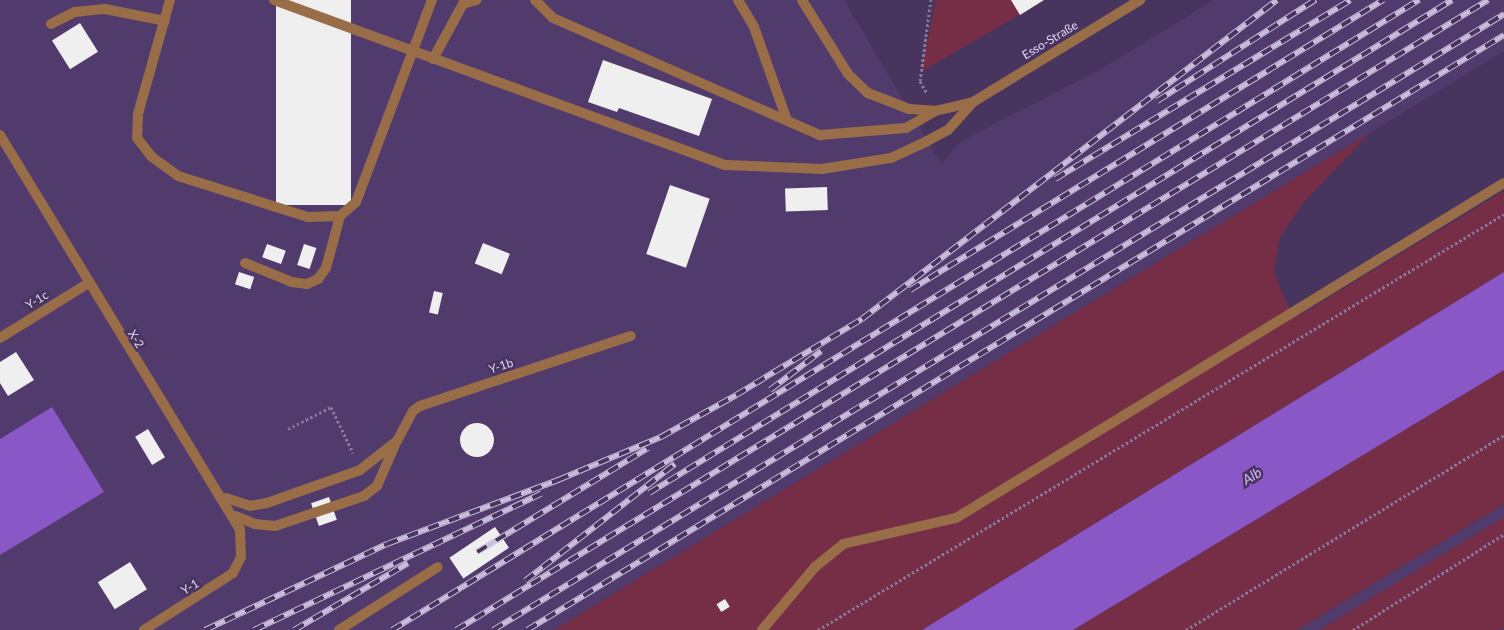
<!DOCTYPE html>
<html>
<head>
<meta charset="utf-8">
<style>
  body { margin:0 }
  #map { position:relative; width:1504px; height:630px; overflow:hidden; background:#47345f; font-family:Lato,sans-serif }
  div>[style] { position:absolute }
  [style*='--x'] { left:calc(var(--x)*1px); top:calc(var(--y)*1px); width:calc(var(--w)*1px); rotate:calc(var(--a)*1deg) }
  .built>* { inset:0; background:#513b6d }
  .green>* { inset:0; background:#752e45 }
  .water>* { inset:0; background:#8a57c6 }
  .building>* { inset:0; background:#efefef; transform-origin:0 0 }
  .round { border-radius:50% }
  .path>* { height:3px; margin-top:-1.5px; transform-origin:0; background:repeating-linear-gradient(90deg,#87789c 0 2.5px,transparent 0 5px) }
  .lane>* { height:10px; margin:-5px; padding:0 5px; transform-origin:5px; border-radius:5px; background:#986d47 }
  .street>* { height:10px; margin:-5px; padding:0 5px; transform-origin:5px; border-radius:5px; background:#986d47 }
  .rail>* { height:5.5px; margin-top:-2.75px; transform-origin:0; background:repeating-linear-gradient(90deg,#47345f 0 11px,#c9bddb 0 22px); box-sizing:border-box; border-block:1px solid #c9bddb }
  span { translate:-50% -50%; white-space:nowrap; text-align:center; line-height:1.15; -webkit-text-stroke:5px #47345f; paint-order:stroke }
  .street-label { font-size:12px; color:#e0d6f1 }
  .water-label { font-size:14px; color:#d4bff6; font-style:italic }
</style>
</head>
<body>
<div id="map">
  <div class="built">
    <div style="clip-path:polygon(0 0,844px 0,942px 165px,953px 148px,967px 138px,1101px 69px,1214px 0,1504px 0,1504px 51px,554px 630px,0 630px)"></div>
    <div style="clip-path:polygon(1504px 504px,1504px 630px,1297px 630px)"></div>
  </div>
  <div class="green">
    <div style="clip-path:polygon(936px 0,1045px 0,921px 72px)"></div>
    <div style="clip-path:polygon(1371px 132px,1304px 202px,1280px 237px,1274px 271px,1287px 305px,1298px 316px,1504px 191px,1504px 272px,922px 630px,554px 630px)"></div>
    <div style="clip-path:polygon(1504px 370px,1504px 504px,1297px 630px,1073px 630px)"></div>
    <div style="clip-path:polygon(1504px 517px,1504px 627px,1500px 630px,1319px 630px)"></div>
  </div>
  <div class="water">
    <div style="clip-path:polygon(1504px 272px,1504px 370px,1073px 630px,922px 630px)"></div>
    <div style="clip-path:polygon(52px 407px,104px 492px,0 555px,0 439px)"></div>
  </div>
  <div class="building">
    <div style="left:276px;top:0;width:75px;height:205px"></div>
    <div style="clip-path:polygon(1011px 0,1044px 0,1020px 15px)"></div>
    <div style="left:80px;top:23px;width:34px;height:33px;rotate:58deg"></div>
    <div style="clip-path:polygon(603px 60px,712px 99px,699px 136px,619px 108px,617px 112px,588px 102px)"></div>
    <div style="left:670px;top:185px;width:42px;height:73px;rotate:19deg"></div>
    <div style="left:827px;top:187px;width:23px;height:42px;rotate:88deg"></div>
    <div style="left:483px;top:243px;width:29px;height:22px;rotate:22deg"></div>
    <div style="left:267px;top:244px;width:20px;height:14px;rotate:20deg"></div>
    <div style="left:304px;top:244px;width:13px;height:22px;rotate:18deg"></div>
    <div style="left:239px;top:272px;width:16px;height:13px;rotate:18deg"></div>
    <div style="left:434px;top:291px;width:9px;height:22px;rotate:13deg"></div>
    <div style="clip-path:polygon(16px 352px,34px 380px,8px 396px,0 383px,0 362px)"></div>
    <div class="round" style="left:460px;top:423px;width:34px;height:34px"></div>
    <div style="left:148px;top:429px;width:33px;height:15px;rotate:59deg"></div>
    <div style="left:329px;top:497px;width:24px;height:19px;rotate:71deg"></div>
    <div style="left:495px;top:527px;width:25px;height:55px;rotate:56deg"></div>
    <div style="left:130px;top:562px;width:32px;height:38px;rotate:58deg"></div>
    <div style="left:725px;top:599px;width:9px;height:10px;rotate:58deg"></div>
  </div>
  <div class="path">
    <div style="--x:926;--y:92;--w:13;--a:-119"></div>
    <div style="--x:920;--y:81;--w:82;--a:-82.3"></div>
    <div style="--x:288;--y:429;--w:48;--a:-27.1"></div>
    <div style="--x:331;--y:407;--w:51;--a:64.4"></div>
    <div style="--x:818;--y:630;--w:802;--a:-31.23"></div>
    <div style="--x:1186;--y:630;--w:373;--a:-31.5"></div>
    <div style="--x:1353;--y:630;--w:179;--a:-32.4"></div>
  </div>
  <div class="lane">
    <div style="--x:170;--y:0;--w:118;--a:105.7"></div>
    <div style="--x:138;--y:114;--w:24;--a:92"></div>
    <div style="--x:137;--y:138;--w:24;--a:52"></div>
    <div style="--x:152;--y:157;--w:32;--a:36"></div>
    <div style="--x:178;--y:176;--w:136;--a:17.5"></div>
    <div style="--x:308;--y:217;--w:32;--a:-2"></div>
    <div style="--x:340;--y:216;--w:21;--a:-41"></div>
    <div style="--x:356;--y:202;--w:216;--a:-69.4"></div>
    <div style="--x:274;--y:0;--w:481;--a:20.1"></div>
    <div style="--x:726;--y:165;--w:96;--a:2.4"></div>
    <div style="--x:822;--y:169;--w:70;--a:-9.1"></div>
    <div style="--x:891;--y:158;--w:40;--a:-25"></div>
    <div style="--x:535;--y:0;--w:25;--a:45"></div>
    <div style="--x:553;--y:18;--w:292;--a:23.7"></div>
    <div style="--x:820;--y:135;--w:86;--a:-4.7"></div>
    <div style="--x:906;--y:128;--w:34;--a:-30"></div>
    <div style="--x:738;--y:0;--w:31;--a:59"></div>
    <div style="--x:754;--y:27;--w:99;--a:70.5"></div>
    <div style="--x:802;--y:0;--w:87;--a:58.1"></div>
    <div style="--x:848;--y:74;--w:28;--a:44"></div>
    <div style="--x:868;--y:93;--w:44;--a:21.3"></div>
    <div style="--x:909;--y:109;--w:26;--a:4"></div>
    <div style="--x:51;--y:24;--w:27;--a:-27"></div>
    <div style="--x:75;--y:12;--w:30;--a:-6"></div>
    <div style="--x:105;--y:9;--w:61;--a:11.3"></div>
    <div style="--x:433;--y:59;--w:63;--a:-61.4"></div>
    <div style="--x:463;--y:4;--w:14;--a:-17"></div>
    <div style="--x:245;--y:263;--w:51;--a:22"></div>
    <div style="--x:292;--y:282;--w:15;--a:8"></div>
    <div style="--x:307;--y:284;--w:12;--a:-24"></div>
    <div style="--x:318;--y:279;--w:14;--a:-54"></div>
    <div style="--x:326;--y:268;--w:54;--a:-74.9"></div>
    <div style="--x:339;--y:630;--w:117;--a:-32.5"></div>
    <div style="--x:762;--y:630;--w:82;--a:-49.9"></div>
    <div style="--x:815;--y:567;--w:36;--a:-39"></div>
    <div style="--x:843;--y:544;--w:116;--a:-13"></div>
    <div style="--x:956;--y:518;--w:642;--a:-31.44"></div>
  </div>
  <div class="street">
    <div style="--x:935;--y:111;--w:39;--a:-13"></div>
    <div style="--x:0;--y:135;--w:461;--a:58.7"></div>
    <div style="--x:240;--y:529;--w:28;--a:88"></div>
    <div style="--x:241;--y:557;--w:18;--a:117"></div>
    <div style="--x:233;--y:573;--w:106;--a:147.4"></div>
    <div style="--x:927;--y:141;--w:24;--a:-28"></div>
    <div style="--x:948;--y:130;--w:38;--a:-48"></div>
    <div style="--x:973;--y:102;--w:196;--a:-31.4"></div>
    <div style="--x:0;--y:338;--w:102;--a:-31.8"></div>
    <div style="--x:226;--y:498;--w:25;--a:18"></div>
    <div style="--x:250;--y:506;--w:17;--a:-10"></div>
    <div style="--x:267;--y:503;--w:99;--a:-19.5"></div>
    <div style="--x:360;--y:470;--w:47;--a:-38.1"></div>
    <div style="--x:397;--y:441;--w:34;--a:-62"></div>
    <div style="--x:413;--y:411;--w:9;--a:-36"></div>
    <div style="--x:420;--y:406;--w:222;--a:-18.4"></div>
    <div style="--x:236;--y:516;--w:21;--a:23"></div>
    <div style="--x:255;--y:524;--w:20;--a:6"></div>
    <div style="--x:275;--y:526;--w:94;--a:-18.6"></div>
    <div style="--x:364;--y:496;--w:16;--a:-38"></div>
    <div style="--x:377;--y:486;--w:45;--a:-66.3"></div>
  </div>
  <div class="rail">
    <div style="--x:1157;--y:101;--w:188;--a:-32.6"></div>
    <div style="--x:1055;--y:179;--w:345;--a:-31.2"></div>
    <div style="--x:910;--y:290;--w:555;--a:-31.51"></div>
    <div style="--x:770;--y:390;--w:64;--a:-37.4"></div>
    <div style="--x:649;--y:493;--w:942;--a:-31.55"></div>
    <div style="--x:477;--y:552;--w:200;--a:-31.3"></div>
    <div style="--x:525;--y:581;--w:190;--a:-38"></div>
    <div style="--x:205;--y:630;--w:201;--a:-25.3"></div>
    <div style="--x:387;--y:544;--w:183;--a:-20.5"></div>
    <div style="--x:558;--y:480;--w:112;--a:-22.7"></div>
    <div style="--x:661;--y:437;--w:86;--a:-29.2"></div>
    <div style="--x:736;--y:395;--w:147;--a:-31.1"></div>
    <div style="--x:862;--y:319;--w:523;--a:-37.55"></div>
    <div style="--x:254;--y:630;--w:318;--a:-25.4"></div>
    <div style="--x:294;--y:630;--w:132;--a:-30.4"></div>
    <div style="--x:392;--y:630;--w:1205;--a:-31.53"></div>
    <div style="--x:456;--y:630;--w:1209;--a:-31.4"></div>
    <div style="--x:493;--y:630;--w:1184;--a:-31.35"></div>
    <div style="--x:527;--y:630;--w:1144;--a:-31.34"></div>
  </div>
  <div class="street-label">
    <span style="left:1050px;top:40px;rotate:-31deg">Esso-Straße</span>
    <span style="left:37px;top:300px;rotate:-32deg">Y-1c</span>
    <span style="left:136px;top:339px;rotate:58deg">X-2</span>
    <span style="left:501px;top:366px;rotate:-18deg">Y-1b</span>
    <span style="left:190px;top:587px;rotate:-31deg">Y-1</span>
  </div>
  <div class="water-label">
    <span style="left:1252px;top:476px;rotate:-31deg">Alb</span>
  </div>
</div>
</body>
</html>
